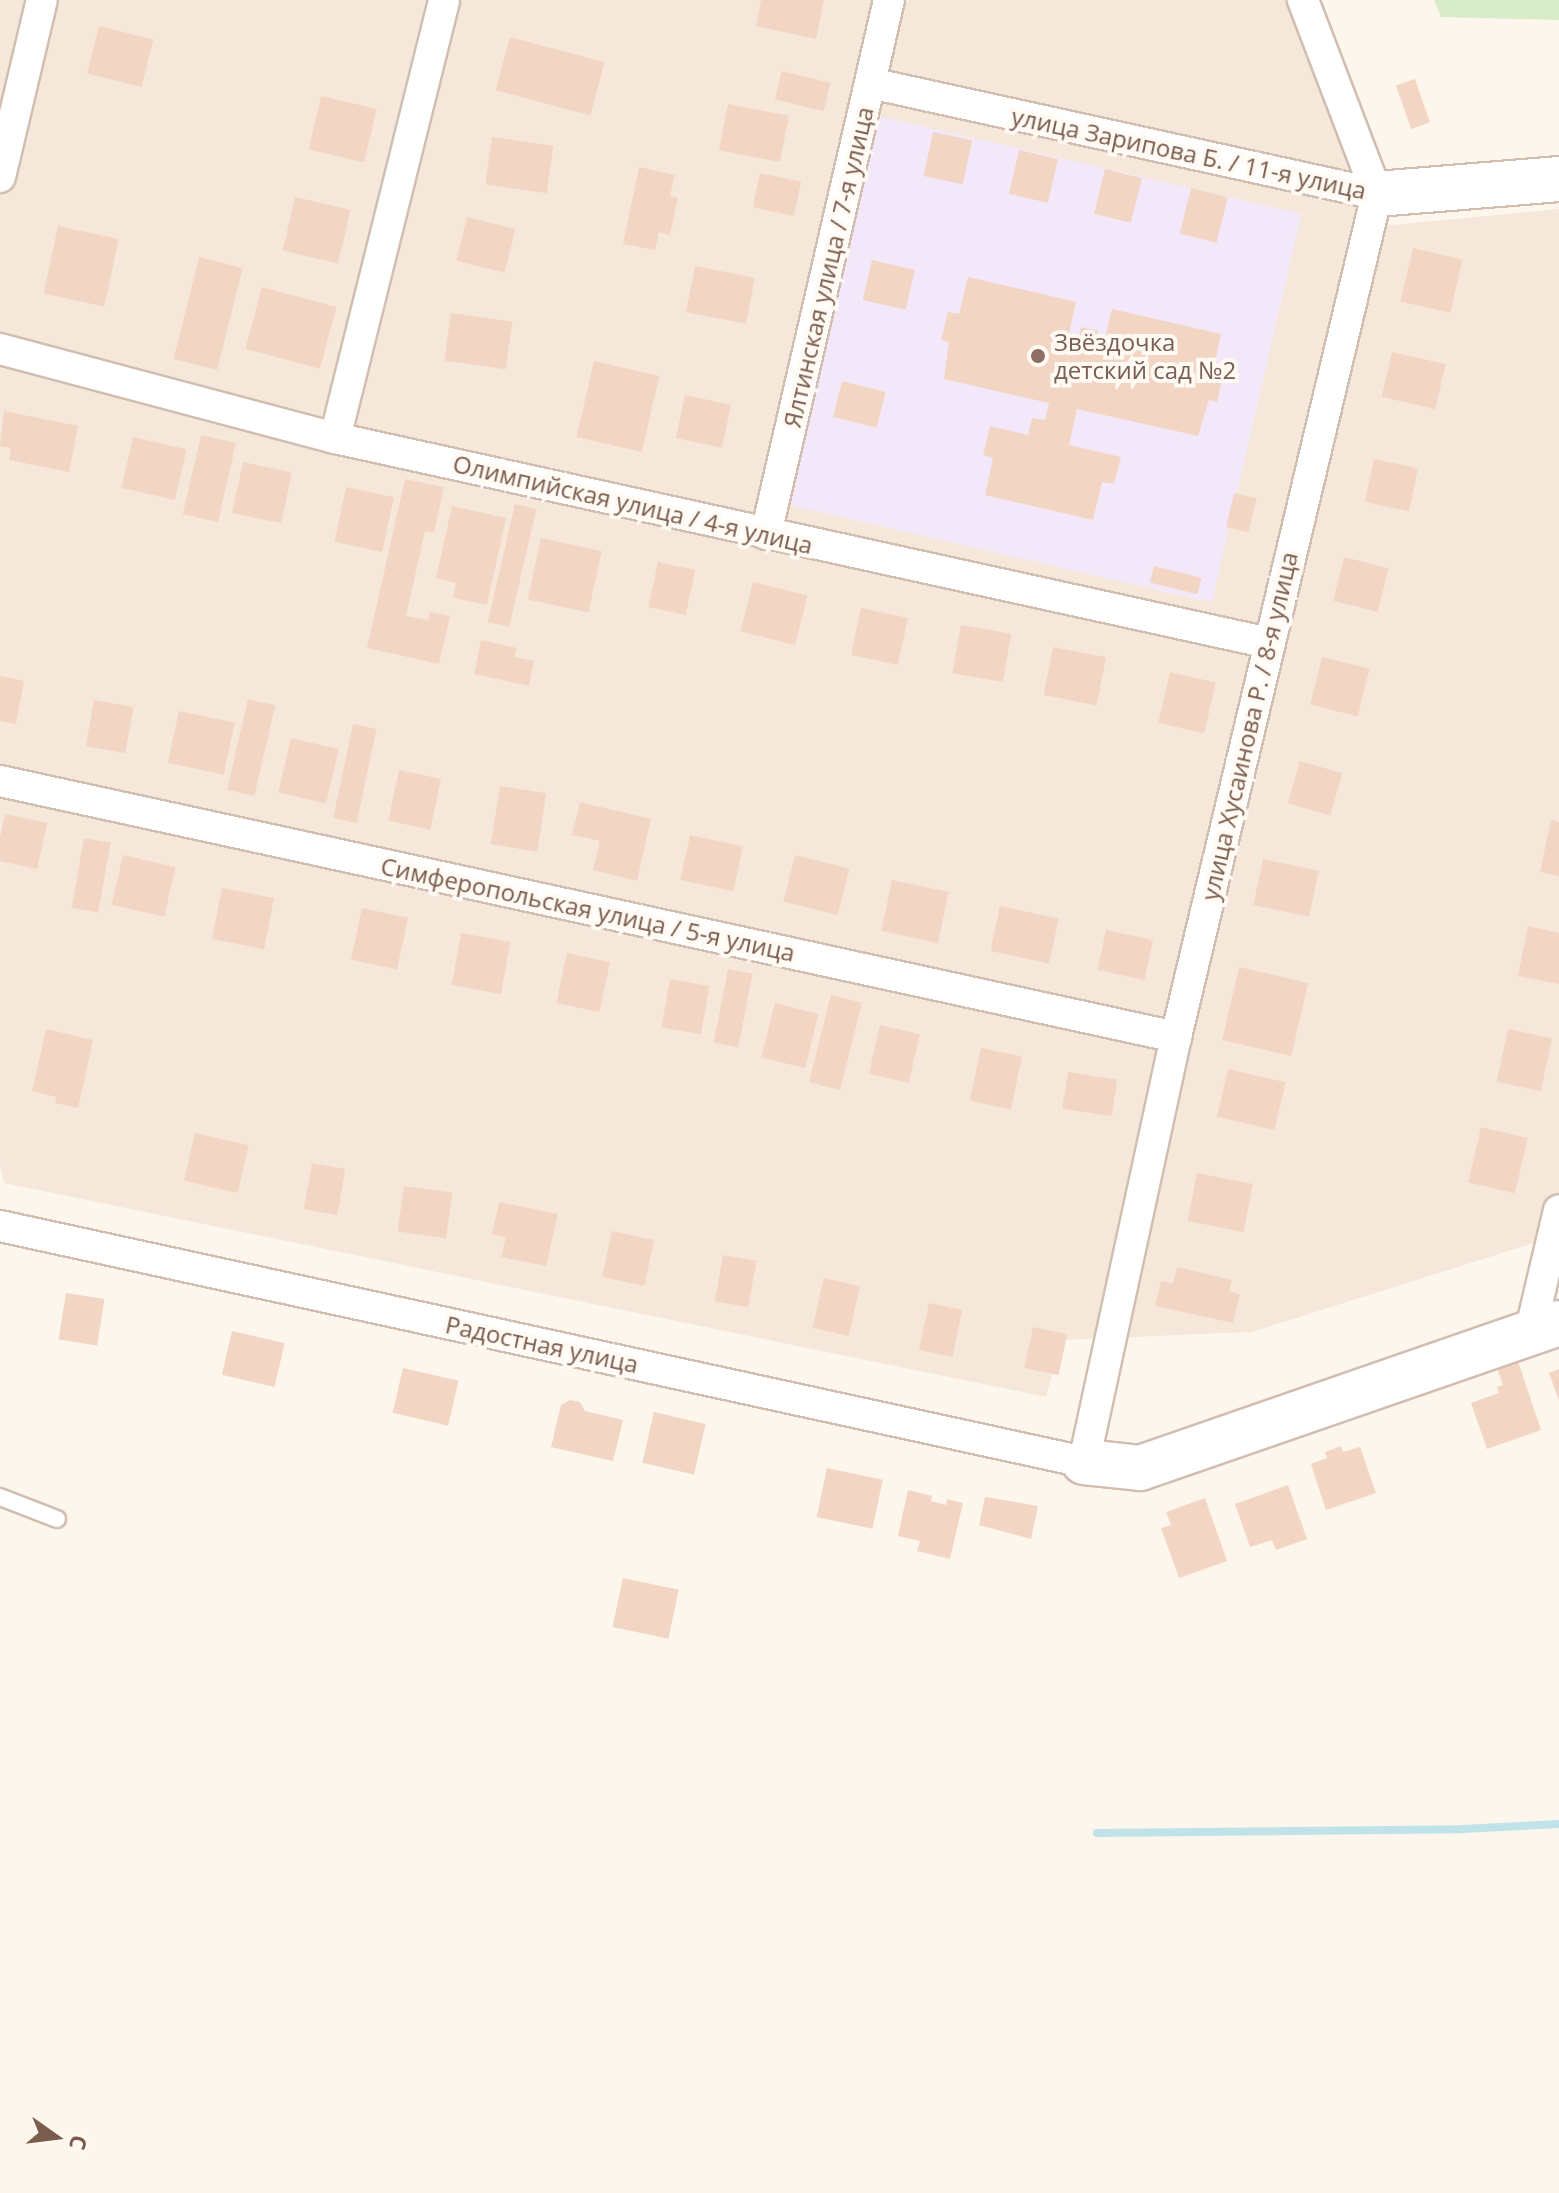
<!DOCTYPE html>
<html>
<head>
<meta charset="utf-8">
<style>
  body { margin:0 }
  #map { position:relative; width:1559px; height:2193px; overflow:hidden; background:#fdf6ec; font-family:"Open Sans",sans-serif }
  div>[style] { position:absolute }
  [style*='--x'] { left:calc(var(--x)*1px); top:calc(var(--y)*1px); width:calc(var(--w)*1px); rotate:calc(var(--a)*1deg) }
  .residential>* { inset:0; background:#f5e8da }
  .education>* { inset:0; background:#f3e8fa; transform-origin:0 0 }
  .green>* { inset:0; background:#d8ecc9 }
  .stream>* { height:8px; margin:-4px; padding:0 4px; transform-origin:4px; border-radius:4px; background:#bfe3e8 }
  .building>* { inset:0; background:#f3d5c3; transform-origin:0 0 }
  .roads { filter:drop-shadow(2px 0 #d1beb0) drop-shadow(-2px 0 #d1beb0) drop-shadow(0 2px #d1beb0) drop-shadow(0 -2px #d1beb0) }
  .lane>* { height:16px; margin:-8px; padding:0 8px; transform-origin:8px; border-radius:8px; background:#fff }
  .street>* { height:30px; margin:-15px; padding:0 15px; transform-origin:15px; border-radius:15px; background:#fff }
  .secondary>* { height:44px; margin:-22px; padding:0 22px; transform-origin:22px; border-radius:22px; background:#fff }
  .dots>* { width:22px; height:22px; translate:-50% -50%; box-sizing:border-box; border:4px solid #fffaf3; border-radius:50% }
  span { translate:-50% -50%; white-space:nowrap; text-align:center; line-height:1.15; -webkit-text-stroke:8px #fffaf3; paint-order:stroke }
  .street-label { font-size:24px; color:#7a5c4d }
  .education-label { font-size:24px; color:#785e54 }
  .left { translate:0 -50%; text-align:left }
  .north { position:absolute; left:16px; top:2097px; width:80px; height:80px; -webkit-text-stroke:6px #fffaf3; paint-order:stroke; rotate:104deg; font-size:22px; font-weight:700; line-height:32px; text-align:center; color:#7a5c4d }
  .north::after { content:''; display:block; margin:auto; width:28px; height:36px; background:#7a5c4d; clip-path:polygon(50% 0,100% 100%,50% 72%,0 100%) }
</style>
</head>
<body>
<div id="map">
  <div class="residential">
    <div style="clip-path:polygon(0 0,1312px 0,1381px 226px,1559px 209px,1559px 1235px,1252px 1332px,1061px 1340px,1046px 1397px,4px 1183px,0 1164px)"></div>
  </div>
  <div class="education">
    <div style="left:861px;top:112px;width:452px;height:399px;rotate:13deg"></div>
  </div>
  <div class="green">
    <div style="clip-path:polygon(1434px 0,1559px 0,1559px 20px,1441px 17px)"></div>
  </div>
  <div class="stream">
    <div style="--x:1097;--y:1833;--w:365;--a:-0.6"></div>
    <div style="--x:1462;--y:1829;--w:97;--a:-3"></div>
  </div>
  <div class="building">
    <div style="clip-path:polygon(761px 0,824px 0,816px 39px,756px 26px)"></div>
    <div style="left:99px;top:26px;width:56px;height:49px;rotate:14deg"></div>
    <div style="left:510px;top:37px;width:98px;height:55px;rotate:15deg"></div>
    <div style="left:782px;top:71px;width:50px;height:29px;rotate:14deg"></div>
    <div style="left:1415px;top:79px;width:46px;height:20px;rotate:71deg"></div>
    <div style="left:321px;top:96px;width:57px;height:55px;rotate:13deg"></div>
    <div style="left:728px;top:104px;width:62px;height:47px;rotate:11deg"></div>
    <div style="left:933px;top:132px;width:40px;height:45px;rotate:12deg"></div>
    <div style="left:492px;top:137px;width:62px;height:48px;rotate:8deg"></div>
    <div style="left:1019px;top:150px;width:40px;height:45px;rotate:13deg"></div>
    <div style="clip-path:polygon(639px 167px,675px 175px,670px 196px,678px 198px,670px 235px,659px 232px,655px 250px,623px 244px)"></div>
    <div style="left:1105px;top:169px;width:38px;height:46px;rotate:14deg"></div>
    <div style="left:760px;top:173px;width:42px;height:35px;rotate:12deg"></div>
    <div style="left:1191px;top:188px;width:38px;height:47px;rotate:14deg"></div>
    <div style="left:295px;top:197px;width:57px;height:55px;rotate:13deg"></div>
    <div style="left:467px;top:217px;width:50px;height:45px;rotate:14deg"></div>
    <div style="left:58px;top:226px;width:62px;height:69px;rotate:12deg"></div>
    <div style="left:1413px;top:248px;width:51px;height:55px;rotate:13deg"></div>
    <div style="left:199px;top:257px;width:45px;height:105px;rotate:14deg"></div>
    <div style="left:872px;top:260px;width:44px;height:41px;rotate:13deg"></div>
    <div style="left:695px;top:266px;width:61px;height:47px;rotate:11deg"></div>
    <div style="clip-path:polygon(968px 277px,1076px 302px,1068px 339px,1078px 341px,1081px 327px,1098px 331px,1094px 346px,1103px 348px,1112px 309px,1221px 334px,1213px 372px,1223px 375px,1217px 402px,1209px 400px,1198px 436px,1077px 409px,1069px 445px,1121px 457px,1114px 484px,1102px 482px,1093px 520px,985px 495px,993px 458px,983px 455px,990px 426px,1028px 435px,1032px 418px,1045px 420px,1049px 403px,944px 379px,949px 342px,941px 340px,948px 312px,959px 314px)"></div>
    <div style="left:262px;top:287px;width:77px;height:64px;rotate:15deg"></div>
    <div style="left:451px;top:313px;width:62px;height:48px;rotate:8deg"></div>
    <div style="left:1392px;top:352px;width:55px;height:46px;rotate:13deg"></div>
    <div style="left:594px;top:361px;width:67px;height:78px;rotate:13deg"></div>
    <div style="left:842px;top:381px;width:45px;height:37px;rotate:14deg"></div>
    <div style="left:685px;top:395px;width:47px;height:44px;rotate:12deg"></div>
    <div style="clip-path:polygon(4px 411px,78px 426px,69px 472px,9px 460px,11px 448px,0 446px)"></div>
    <div style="left:201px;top:435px;width:36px;height:81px;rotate:13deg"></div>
    <div style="left:133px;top:437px;width:55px;height:52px;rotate:13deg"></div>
    <div style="left:1374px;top:459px;width:45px;height:44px;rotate:12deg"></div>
    <div style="left:243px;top:462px;width:50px;height:52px;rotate:12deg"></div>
    <div style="clip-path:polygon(405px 479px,444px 487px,434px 533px,425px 531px,406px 616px,428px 620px,430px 612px,450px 616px,439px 664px,367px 648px)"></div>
    <div style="left:346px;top:487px;width:49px;height:56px;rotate:12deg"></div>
    <div style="left:1234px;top:493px;width:23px;height:35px;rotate:13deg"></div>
    <div style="left:515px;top:504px;width:22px;height:121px;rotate:13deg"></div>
    <div style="clip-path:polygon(452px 506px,506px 518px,487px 605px,453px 598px,456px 583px,436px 578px)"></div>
    <div style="left:541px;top:538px;width:62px;height:63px;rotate:12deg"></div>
    <div style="left:1344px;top:557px;width:46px;height:45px;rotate:14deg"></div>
    <div style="left:658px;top:562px;width:38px;height:46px;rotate:12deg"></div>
    <div style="left:1154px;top:566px;width:49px;height:17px;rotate:14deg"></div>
    <div style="left:753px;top:582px;width:56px;height:51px;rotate:14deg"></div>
    <div style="left:861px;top:608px;width:48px;height:48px;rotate:12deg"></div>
    <div style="left:961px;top:625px;width:51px;height:49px;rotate:10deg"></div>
    <div style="clip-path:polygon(481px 640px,517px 648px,514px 657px,534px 661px,529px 686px,474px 674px)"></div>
    <div style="left:1053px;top:647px;width:54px;height:49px;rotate:11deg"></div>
    <div style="left:1322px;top:657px;width:49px;height:49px;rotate:14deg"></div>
    <div style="left:1170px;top:672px;width:47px;height:52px;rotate:13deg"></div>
    <div style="clip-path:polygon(0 676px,24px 681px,16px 724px,0 721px)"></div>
    <div style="left:248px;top:699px;width:28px;height:93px;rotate:13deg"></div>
    <div style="left:94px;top:700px;width:40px;height:47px;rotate:10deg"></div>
    <div style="left:179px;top:711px;width:57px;height:53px;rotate:12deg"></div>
    <div style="left:353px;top:724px;width:24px;height:96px;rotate:12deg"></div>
    <div style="left:291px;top:738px;width:49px;height:56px;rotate:13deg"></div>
    <div style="left:1300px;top:761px;width:44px;height:44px;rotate:16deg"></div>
    <div style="left:399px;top:770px;width:43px;height:52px;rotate:12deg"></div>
    <div style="left:500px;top:786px;width:47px;height:59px;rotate:9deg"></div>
    <div style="clip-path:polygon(580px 802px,651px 819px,637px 881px,593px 870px,600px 841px,572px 835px)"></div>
    <div style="left:5px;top:814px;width:43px;height:47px;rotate:12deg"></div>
    <div style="clip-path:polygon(1551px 820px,1559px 822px,1559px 876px,1540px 872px)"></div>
    <div style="left:690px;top:835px;width:54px;height:46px;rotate:12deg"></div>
    <div style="left:84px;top:838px;width:27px;height:71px;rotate:10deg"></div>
    <div style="left:123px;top:855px;width:54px;height:51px;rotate:13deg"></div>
    <div style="left:795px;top:855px;width:56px;height:48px;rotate:14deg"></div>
    <div style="left:1263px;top:859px;width:57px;height:47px;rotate:12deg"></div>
    <div style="left:892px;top:880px;width:58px;height:52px;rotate:12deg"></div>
    <div style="left:222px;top:888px;width:53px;height:52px;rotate:11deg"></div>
    <div style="left:1000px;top:906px;width:60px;height:46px;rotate:12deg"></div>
    <div style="left:362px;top:908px;width:47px;height:53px;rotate:12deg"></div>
    <div style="clip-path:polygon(1528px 926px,1559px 933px,1559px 984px,1518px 976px)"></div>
    <div style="left:1106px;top:930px;width:48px;height:41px;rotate:12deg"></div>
    <div style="left:461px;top:933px;width:50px;height:53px;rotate:10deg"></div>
    <div style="left:567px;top:953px;width:44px;height:51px;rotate:12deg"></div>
    <div style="left:1239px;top:967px;width:71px;height:75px;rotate:13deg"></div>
    <div style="left:728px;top:969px;width:25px;height:75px;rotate:11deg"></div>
    <div style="left:670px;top:979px;width:40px;height:49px;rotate:10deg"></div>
    <div style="left:831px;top:995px;width:32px;height:90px;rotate:14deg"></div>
    <div style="left:775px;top:1003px;width:45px;height:56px;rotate:14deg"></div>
    <div style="left:880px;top:1025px;width:41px;height:50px;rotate:13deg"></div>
    <div style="clip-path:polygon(46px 1029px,93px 1040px,78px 1108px,55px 1103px,56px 1097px,32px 1091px)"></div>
    <div style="left:1508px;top:1029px;width:45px;height:54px;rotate:12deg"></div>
    <div style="left:981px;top:1048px;width:42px;height:54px;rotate:12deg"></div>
    <div style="left:1228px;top:1069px;width:59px;height:49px;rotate:13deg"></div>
    <div style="left:1068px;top:1072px;width:50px;height:37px;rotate:9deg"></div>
    <div style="left:1481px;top:1127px;width:48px;height:57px;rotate:13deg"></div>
    <div style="left:195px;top:1133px;width:55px;height:49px;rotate:13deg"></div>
    <div style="left:312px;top:1163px;width:34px;height:47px;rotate:10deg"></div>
    <div style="left:1197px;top:1173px;width:57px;height:49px;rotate:11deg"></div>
    <div style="left:404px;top:1186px;width:49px;height:46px;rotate:8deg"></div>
    <div style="clip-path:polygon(499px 1202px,558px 1214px,546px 1266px,501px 1257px,506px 1237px,492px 1234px)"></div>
    <div style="left:612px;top:1231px;width:43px;height:47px;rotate:12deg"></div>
    <div style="left:723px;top:1255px;width:34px;height:47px;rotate:10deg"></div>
    <div style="clip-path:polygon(1177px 1267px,1232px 1280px,1229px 1291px,1240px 1294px,1233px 1323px,1155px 1306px,1161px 1281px,1173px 1284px)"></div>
    <div style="left:824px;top:1278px;width:37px;height:51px;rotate:13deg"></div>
    <div style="left:66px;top:1293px;width:39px;height:47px;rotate:9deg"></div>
    <div style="left:929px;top:1303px;width:34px;height:48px;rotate:12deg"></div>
    <div style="left:1033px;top:1327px;width:35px;height:42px;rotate:12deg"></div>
    <div style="left:232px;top:1331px;width:54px;height:45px;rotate:13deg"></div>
    <div style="clip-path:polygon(1518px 1361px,1541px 1430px,1487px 1449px,1471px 1403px,1499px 1393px,1497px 1387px,1503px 1385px,1497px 1368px)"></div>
    <div style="left:403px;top:1368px;width:57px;height:46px;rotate:13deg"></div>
    <div style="clip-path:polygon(1559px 1369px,1559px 1401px,1549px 1373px)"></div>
    <div style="clip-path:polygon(570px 1400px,580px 1402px,585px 1411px,623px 1420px,613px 1461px,551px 1447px,561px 1405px)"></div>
    <div style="left:654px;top:1412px;width:53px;height:52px;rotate:13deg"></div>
    <div style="clip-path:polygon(1341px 1446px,1343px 1452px,1360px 1447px,1376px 1493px,1326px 1510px,1311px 1464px,1327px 1458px,1325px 1452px)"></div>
    <div style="left:827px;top:1468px;width:57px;height:50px;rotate:12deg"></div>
    <div style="clip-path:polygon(1288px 1485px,1307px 1539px,1276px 1550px,1272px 1540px,1250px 1547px,1235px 1504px)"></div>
    <div style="clip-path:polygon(908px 1490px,932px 1496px,931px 1501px,946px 1505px,947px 1499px,963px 1503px,950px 1559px,917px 1551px,920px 1541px,898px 1536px)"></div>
    <div style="clip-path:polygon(985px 1497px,1038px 1506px,1031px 1539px,979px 1525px)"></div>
    <div style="clip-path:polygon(1205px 1498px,1227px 1561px,1179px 1578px,1161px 1528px,1171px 1525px,1166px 1512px)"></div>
    <div style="left:623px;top:1578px;width:57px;height:50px;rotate:12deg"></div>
  </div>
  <div class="roads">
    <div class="lane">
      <div style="--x:0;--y:1497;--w:61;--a:21.1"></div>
    </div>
    <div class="street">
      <div style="--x:870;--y:83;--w:519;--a:12.35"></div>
      <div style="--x:0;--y:177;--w:182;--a:-76.7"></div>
      <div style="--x:0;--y:349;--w:347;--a:14.9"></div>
      <div style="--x:335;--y:438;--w:956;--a:12.38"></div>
      <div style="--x:335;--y:438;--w:451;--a:-76"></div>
      <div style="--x:766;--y:534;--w:548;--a:-77.03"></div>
      <div style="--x:0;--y:781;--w:1204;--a:12.28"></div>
      <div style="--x:0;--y:1226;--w:1109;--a:12.28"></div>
      <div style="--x:1084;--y:1462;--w:435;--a:-77.8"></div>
      <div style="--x:1176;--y:1037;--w:867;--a:-76.59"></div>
      <div style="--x:1377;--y:194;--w:208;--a:-110.9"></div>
      <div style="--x:1530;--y:1333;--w:126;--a:-76.7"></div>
    </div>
    <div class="secondary">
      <div style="--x:1377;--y:194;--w:183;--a:-4.7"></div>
      <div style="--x:1084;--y:1462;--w:56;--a:6.1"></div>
      <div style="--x:1140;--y:1468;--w:443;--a:-19.1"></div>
    </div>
  </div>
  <div class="dots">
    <div style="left:1038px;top:356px;background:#8d6e63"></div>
  </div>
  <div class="street-label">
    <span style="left:1189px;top:153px;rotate:12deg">улица Зарипова Б. / 11-я улица</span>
    <span style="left:828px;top:267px;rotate:-77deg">Ялтинская улица / 7-я улица</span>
    <span style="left:633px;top:504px;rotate:13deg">Олимпийская улица / 4-я улица</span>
    <span style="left:1249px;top:726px;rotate:-77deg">улица Хусаинова Р. / 8-я улица</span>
    <span style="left:588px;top:909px;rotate:12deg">Симферопольская улица / 5-я улица</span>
    <span style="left:542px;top:1344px;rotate:12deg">Радостная улица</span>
  </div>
  <div class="education-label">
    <span class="left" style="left:1054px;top:356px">Звёздочка<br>детский сад №2</span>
  </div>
  <div class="north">С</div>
</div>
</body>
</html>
